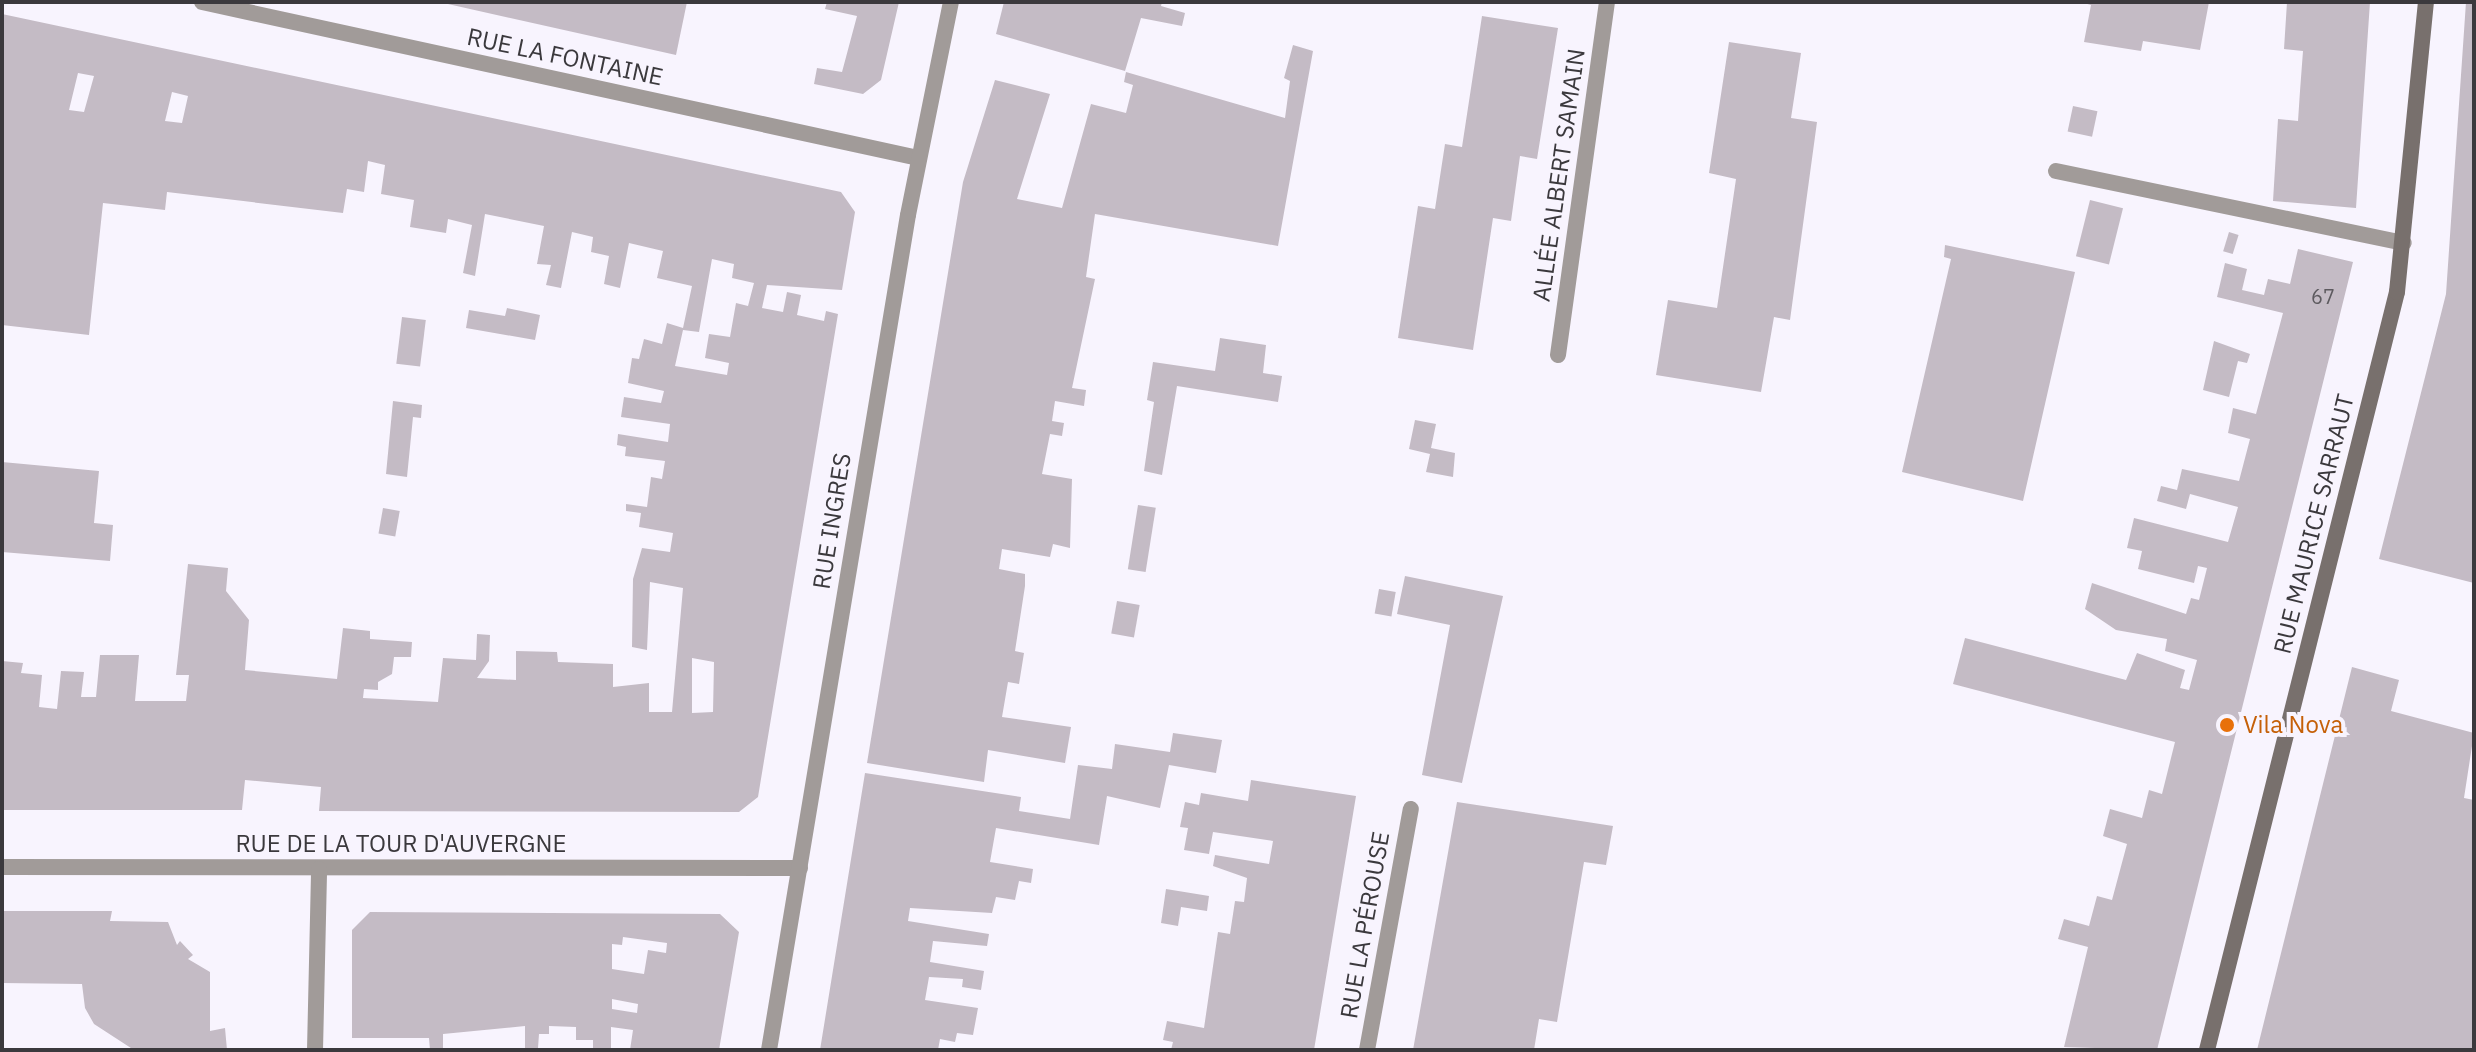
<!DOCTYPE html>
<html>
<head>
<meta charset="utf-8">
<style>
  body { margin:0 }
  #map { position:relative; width:2476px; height:1052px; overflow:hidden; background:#f8f4fe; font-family:"IBM Plex Sans",sans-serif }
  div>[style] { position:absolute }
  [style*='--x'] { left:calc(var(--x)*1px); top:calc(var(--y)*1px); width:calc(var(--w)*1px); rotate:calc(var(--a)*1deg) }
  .building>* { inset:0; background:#c4bbc5; transform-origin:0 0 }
  .lane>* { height:16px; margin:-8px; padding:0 8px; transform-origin:8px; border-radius:8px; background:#a19b99 }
  .street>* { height:16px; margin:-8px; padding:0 8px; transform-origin:8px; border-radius:8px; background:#a19b99 }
  .secondary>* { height:16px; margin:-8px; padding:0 8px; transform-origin:8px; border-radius:8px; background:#78706d }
  .dots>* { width:22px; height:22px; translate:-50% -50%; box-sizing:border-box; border:4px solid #f8f4fe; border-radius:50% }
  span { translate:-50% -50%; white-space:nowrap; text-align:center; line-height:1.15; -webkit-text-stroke:8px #f8f4fe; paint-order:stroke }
  .number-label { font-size:20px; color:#5d5a5f }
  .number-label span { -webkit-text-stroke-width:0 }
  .street-label { font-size:24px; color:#3b393d }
  .food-label { font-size:24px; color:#c56008 }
  .left { translate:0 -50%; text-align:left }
  .frame { position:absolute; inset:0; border:4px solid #3b393d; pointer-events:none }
</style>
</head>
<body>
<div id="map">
  <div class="building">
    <div style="clip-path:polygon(439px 2px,687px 2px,676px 55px)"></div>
    <div style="clip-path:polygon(827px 2px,899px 2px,881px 80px,863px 94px,814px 84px,817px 68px,842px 72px,857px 16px,825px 9px)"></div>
    <div style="clip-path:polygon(1004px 2px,1162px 2px,1161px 6px,1185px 13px,1182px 26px,1141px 18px,1125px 71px,996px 34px)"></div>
    <div style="clip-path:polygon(2080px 2px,2209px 2px,2200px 50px,2143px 41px,2141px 51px,2084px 42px,2091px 5px)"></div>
    <div style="clip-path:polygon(2287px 2px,2370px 2px,2356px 208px,2273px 201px,2278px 119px,2298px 121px,2300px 91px,2303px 51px,2284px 49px)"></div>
    <div style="clip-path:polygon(2466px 2px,2474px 2px,2474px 583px,2379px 559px,2446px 294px)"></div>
    <div style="clip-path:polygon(evenodd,2px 14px,841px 192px,855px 212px,842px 290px,767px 285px,762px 308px,783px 312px,787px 292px,801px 295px,797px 315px,824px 321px,826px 311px,838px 314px,758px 797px,739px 812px,319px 811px,321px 787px,245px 780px,242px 810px,2px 810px,2px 661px,23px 663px,21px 673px,42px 675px,39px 707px,57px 709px,61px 671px,84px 672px,81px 697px,96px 697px,100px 655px,139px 655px,135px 701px,186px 701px,189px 675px,176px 675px,188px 564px,228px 568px,226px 591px,249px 620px,245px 670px,337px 679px,343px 628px,370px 631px,370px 639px,412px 642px,411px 657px,394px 657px,392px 674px,378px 682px,378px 690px,364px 689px,363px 698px,438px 702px,443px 658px,476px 660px,477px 634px,490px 635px,489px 661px,477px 678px,516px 680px,516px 651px,557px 652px,558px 662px,613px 664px,613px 687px,649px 683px,649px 712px,672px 712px,683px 588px,650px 582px,647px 650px,632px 647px,633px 579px,642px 548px,670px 552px,673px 533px,639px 527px,641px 513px,626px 511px,626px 504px,647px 507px,651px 477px,662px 479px,665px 461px,625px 456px,626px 447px,617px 445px,618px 434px,668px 442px,670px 424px,621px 417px,624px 397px,661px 403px,664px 391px,628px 383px,632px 358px,639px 359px,644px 339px,662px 344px,667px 323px,683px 328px,692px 286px,657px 278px,663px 251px,629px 243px,620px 288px,604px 284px,609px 256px,591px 252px,593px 237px,572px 232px,561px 288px,546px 285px,551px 265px,537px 264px,544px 226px,485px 214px,475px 276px,463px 273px,472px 225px,448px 219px,446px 233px,410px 227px,414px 200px,381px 194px,385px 165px,368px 161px,364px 192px,347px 189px,343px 213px,167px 192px,165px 210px,103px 203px,89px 335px,2px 325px,2px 14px,78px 73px,94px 76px,84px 112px,69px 110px,78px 73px,2px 14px,172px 92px,188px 96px,182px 123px,165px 121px,172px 92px,2px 14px,712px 259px,734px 264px,732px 278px,754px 283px,748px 306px,736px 303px,730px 337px,709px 334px,705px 358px,729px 363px,727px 375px,675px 366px,683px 330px,699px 332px,712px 259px,2px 14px,692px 658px,714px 662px,713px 712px,692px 713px,692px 658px)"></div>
    <div style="clip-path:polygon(1482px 16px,1558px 28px,1537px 159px,1520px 156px,1511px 221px,1493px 218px,1473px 350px,1398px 338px,1418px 206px,1435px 209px,1445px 144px,1462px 147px)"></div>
    <div style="clip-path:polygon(1729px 42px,1801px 53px,1791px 118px,1817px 122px,1790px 320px,1774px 317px,1761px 392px,1656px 375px,1668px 300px,1717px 308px,1736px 179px,1709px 173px)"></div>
    <div style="clip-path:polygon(1293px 45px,1313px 51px,1278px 246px,1095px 214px,1086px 277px,1095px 279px,1072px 388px,1086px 390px,1084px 406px,1055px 401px,1052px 421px,1064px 423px,1062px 436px,1050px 434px,1042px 474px,1072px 479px,1070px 548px,1053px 544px,1050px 557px,1002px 549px,999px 569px,1025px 574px,1025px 586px,1015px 651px,1024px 653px,1019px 684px,1008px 682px,1002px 717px,1071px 727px,1065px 763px,988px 750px,984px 782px,867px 763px,963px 182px,995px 80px,1050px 94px,1017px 199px,1062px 208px,1091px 104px,1126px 113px,1133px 85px,1124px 82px,1126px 72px,1285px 118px,1290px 81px,1284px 78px)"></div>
    <div style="left:2073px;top:106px;width:25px;height:26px;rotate:12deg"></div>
    <div style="left:2090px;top:200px;width:34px;height:58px;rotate:14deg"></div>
    <div style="left:2229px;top:232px;width:10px;height:20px;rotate:17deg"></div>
    <div style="clip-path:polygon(1945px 245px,2075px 272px,2023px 501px,1902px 472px,1951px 259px,1944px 257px)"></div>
    <div style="clip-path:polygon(2298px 249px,2353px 262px,2157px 1050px,2064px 1047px,2088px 947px,2058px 939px,2064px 919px,2089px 926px,2097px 896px,2112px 900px,2127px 844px,2103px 836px,2110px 809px,2142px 818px,2149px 790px,2162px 794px,2175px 742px,1953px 684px,1965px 638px,2126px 680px,2137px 653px,2185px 670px,2180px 688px,2189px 690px,2197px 660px,2165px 651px,2167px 639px,2116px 630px,2085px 609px,2092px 583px,2186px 614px,2191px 598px,2199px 600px,2207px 568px,2198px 566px,2194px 583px,2138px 569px,2142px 551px,2127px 548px,2134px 518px,2228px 542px,2238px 507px,2190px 494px,2186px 509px,2157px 501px,2161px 486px,2177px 490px,2182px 469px,2239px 481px,2250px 439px,2228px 433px,2233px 408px,2256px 414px,2283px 313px,2217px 297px,2225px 263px,2247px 269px,2242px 290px,2264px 295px,2268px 279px,2290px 284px)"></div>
    <div style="clip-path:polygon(507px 308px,540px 315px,535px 340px,466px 328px,469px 310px,505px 316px)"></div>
    <div style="left:402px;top:317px;width:24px;height:47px;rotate:7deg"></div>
    <div style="clip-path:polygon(1220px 338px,1266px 345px,1263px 373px,1282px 376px,1278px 402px,1177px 386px,1162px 475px,1144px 471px,1154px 402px,1147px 400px,1153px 362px,1215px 371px)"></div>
    <div style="clip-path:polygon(2214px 341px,2250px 354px,2247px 363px,2238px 361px,2229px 397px,2203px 390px)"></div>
    <div style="clip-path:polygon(393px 401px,422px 405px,421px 418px,413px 417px,407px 477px,386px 474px)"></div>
    <div style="clip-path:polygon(1415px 420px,1436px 424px,1431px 448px,1455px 453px,1453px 477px,1426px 472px,1430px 454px,1409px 449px)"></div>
    <div style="clip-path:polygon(2px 462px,99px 471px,94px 523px,113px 525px,110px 561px,2px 552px)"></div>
    <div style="left:1138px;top:505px;width:18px;height:65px;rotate:9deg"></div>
    <div style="left:383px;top:508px;width:17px;height:26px;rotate:10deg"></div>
    <div style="clip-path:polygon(1405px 576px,1503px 596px,1462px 783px,1422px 775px,1450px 625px,1397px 614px)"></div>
    <div style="left:1379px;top:589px;width:17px;height:25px;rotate:10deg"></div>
    <div style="left:1117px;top:601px;width:23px;height:33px;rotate:10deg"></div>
    <div style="clip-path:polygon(2352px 667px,2399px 680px,2391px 711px,2474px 733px,2464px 798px,2474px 800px,2474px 1050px,2257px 1050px)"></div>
    <div style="clip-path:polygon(1173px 733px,1222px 740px,1216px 773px,1169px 765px,1160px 808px,1107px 796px,1099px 845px,996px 828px,990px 862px,1033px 869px,1031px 883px,1019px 881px,1015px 900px,996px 897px,992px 913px,910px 908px,908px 921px,989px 934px,987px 946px,933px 941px,930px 962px,984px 971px,981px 990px,962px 987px,963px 979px,929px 977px,925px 1000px,978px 1008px,973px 1035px,957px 1033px,955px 1042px,940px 1039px,938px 1050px,820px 1050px,865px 773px,1021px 797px,1019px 811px,1070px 819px,1078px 765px,1112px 769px,1115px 744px,1170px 752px)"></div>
    <div style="clip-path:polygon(1251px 780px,1356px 796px,1314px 1050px,1171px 1050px,1173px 1042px,1163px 1040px,1167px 1021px,1204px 1028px,1218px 932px,1230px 934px,1235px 901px,1244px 902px,1247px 878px,1213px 866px,1215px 855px,1269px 864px,1273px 841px,1213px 832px,1209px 854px,1184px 850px,1188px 828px,1180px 827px,1185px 802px,1199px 805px,1201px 793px,1248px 801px)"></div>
    <div style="clip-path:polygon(1457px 802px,1613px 826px,1606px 865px,1584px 862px,1557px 1022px,1539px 1019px,1534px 1050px,1413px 1050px)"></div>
    <div style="clip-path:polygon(1166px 889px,1209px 896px,1207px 911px,1181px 907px,1178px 926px,1161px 923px)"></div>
    <div style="clip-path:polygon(2px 911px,112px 911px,110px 921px,168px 922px,177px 945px,180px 941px,193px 955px,188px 959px,210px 972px,210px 1031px,225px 1028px,227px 1050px,134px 1050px,94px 1024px,85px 1008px,82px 984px,2px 983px)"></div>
    <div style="clip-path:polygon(evenodd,370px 912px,720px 914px,739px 932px,719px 1050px,630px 1050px,633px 1030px,611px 1027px,611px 1050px,593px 1050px,593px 1040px,576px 1040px,576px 1027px,549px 1026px,549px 1034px,539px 1034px,538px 1048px,525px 1048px,525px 1026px,443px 1034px,443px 1050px,430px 1050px,429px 1038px,352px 1038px,352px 930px,370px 912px,623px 937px,667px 943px,666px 953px,648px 950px,644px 974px,612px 969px,612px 944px,622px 945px,623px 937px,370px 912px,612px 999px,638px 1004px,637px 1013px,612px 1009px,612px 999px)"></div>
  </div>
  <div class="lane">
    <div style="--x:2056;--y:171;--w:355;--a:11.7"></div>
  </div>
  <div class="street">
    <div style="--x:202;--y:2;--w:733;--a:12.29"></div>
    <div style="--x:1558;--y:355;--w:356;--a:-82.1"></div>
    <div style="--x:2;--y:867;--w:798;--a:0.07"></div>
    <div style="--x:315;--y:1050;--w:181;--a:-88.7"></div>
    <div style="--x:769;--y:1050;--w:846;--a:-80.55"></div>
    <div style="--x:908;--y:215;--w:217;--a:-78.6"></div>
    <div style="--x:1367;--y:1050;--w:245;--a:-79.7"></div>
  </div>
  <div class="secondary">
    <div style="--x:2207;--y:1050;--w:781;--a:-75.93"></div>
    <div style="--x:2397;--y:292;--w:291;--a:-84.3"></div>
  </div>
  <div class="dots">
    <div style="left:2227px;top:725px;background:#e8710a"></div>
  </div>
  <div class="number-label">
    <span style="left:2323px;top:296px">67</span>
  </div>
  <div class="street-label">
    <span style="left:565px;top:57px;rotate:12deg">RUE LA FONTAINE</span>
    <span style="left:1559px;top:175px;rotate:-82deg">ALLÉE ALBERT SAMAIN</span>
    <span style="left:832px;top:521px;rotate:-81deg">RUE INGRES</span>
    <span style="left:2314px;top:524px;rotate:-76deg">RUE MAURICE SARRAUT</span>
    <span style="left:401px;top:844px">RUE DE LA TOUR D'AUVERGNE</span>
    <span style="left:1365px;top:925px;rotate:-80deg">RUE LA PÉROUSE</span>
  </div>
  <div class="food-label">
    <span class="left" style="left:2243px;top:725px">Vila Nova</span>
  </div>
  <div class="frame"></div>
</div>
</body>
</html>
